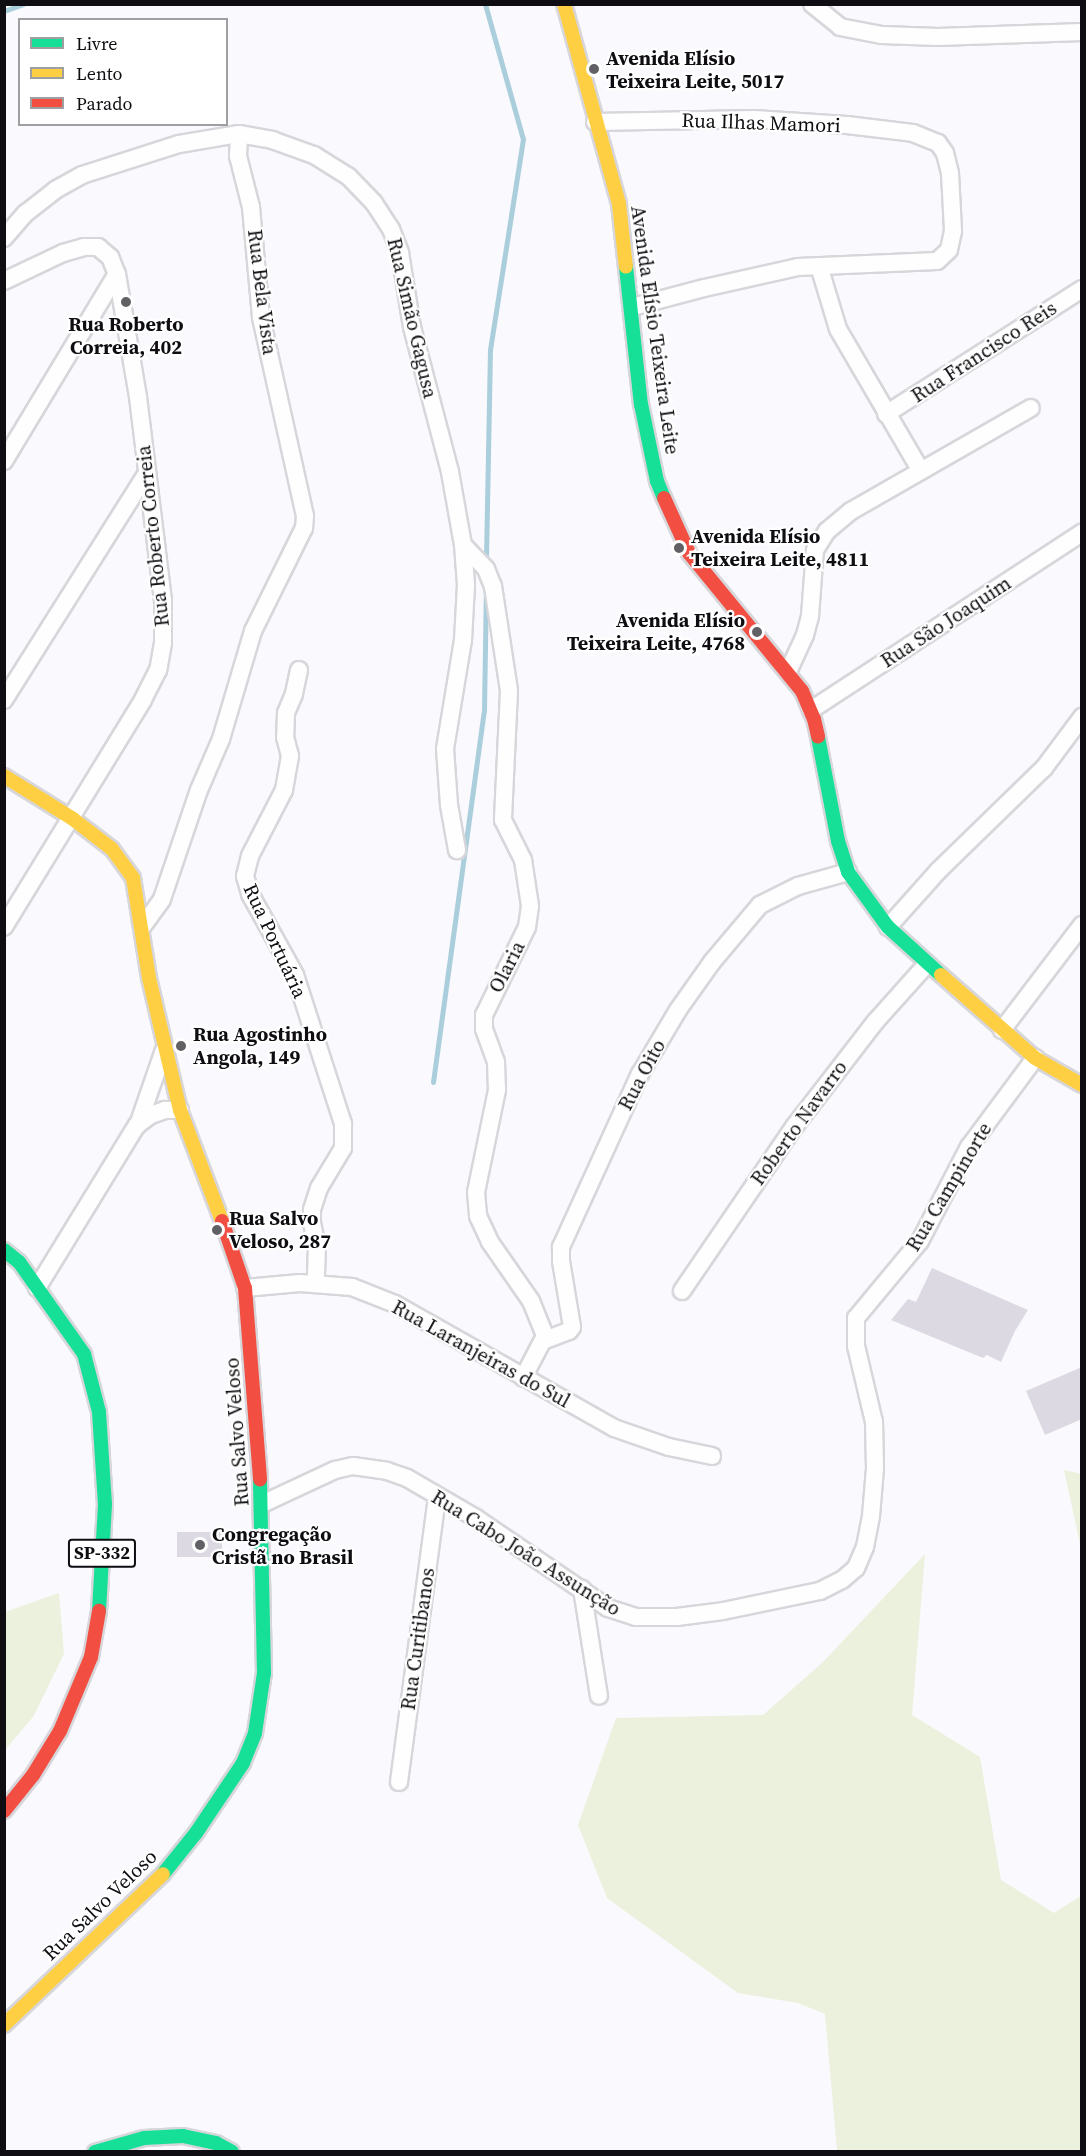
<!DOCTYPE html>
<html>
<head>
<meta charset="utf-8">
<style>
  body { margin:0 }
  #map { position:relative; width:1086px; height:2156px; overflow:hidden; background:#faf9fd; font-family:"Source Serif 4",serif }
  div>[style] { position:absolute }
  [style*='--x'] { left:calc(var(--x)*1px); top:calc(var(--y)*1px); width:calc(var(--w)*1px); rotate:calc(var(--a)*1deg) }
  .green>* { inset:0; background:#ecf1dd }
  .stream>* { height:5px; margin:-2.5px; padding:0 2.5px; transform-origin:2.5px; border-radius:2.5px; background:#aacedb }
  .building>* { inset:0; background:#dcd9e3; transform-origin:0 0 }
  .roads { filter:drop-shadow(2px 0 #d7d6da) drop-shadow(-2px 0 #d7d6da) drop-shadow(0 2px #d7d6da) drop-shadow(0 -2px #d7d6da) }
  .street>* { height:16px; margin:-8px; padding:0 8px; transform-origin:8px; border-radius:8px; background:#fefeff }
  .fast>* { height:14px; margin:-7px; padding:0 7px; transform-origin:7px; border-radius:7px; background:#16e098 }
  .slow>* { height:14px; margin:-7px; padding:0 7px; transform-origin:7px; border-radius:7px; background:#ffcf43 }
  .jam>* { height:14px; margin:-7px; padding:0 7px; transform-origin:7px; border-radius:7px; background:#f24e42 }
  .dots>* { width:16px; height:16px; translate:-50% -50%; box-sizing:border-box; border:3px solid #fff; border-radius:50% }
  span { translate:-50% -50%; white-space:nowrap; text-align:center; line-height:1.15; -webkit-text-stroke:4.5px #fff; paint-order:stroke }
  .shield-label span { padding:2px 4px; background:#fff; border:2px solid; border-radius:4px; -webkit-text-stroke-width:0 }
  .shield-label { font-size:18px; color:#0f0d11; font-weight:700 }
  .poi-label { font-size:20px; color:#0f0d11; font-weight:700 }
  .left { translate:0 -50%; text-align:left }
  .right { translate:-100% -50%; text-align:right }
  .street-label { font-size:20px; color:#0f0d11 }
  .frame { position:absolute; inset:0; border:6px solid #0f0d11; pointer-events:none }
  .legend { position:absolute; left:18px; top:18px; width:210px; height:108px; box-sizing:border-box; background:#fff; border:2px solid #9f9ea0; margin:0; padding:8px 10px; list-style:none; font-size:18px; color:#0f0d11 }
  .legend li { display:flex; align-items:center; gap:12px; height:30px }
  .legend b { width:30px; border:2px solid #9f9ea0 }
</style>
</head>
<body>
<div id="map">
  <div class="green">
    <div style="clip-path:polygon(1064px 1470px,1081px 1474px,1081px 1546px,1080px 1544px)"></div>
    <div style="clip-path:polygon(925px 1554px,912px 1715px,980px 1757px,1001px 1880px,1054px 1913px,1081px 1896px,1081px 2151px,837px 2151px,825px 2014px,798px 2003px,738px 1993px,607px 1898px,578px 1825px,616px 1718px,763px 1715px,822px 1663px)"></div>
    <div style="clip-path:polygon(59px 1593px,64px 1654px,33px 1717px,5px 1750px,5px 1612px)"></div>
  </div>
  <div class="stream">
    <div style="--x:485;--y:4;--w:140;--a:74.3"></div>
    <div style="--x:523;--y:139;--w:214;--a:98.9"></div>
    <div style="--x:490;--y:350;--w:214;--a:91.1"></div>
    <div style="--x:4;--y:11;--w:20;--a:-20"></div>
    <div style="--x:433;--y:1082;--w:374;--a:-82.2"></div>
    <div style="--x:484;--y:711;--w:122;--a:-89.1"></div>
  </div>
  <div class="building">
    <div style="clip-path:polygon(932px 1268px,1028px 1310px,1015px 1331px,1001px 1362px,987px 1355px,983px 1358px,891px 1320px,908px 1299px,916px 1302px)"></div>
    <div style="clip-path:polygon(1082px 1367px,1082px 1419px,1045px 1435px,1026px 1391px)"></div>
    <div style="left:177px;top:1532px;width:45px;height:25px"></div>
  </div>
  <div class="roads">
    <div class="street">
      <div style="--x:812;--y:4;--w:36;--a:39"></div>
      <div style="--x:840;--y:27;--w:43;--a:10.8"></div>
      <div style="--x:882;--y:35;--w:56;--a:2"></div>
      <div style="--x:938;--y:37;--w:144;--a:-2"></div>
      <div style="--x:595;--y:122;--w:159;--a:-1.1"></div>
      <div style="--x:754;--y:119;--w:93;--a:3.7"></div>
      <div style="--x:847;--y:125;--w:66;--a:6.9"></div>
      <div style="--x:913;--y:133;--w:27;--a:22"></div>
      <div style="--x:938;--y:143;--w:12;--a:55"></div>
      <div style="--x:945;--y:153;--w:21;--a:76"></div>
      <div style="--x:950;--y:173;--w:58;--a:87"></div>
      <div style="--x:953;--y:231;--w:19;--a:102"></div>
      <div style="--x:949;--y:250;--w:16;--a:137"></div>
      <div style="--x:937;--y:261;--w:139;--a:177.5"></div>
      <div style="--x:798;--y:267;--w:96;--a:167.4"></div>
      <div style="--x:704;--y:288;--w:74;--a:165.2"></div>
      <div style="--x:4;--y:238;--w:33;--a:-49"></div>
      <div style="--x:26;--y:213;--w:37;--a:-38"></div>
      <div style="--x:55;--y:190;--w:31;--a:-29"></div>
      <div style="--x:82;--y:175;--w:102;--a:-17.7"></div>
      <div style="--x:179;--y:144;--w:61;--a:-9.5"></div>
      <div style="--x:239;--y:134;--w:34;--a:10"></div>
      <div style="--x:272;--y:140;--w:45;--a:19.7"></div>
      <div style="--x:314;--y:155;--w:40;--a:32"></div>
      <div style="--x:348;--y:176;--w:37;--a:46"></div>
      <div style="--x:374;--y:203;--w:31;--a:57"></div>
      <div style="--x:391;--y:229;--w:26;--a:69"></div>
      <div style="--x:400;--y:253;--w:75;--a:80.8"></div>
      <div style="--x:412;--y:327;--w:150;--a:75.3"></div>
      <div style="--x:450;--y:472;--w:74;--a:79.9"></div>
      <div style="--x:463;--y:545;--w:40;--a:85.7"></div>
      <div style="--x:466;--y:585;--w:55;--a:93.1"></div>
      <div style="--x:463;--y:640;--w:110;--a:99.4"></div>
      <div style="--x:445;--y:749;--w:56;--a:85.9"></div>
      <div style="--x:449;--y:805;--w:46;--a:79.9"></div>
      <div style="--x:819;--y:266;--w:66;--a:73.2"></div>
      <div style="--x:838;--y:329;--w:164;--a:59.7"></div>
      <div style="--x:4;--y:281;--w:65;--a:-25.4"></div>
      <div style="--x:63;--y:253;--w:22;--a:-16"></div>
      <div style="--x:84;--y:247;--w:14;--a:0"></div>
      <div style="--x:98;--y:247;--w:16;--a:40"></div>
      <div style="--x:110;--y:257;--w:18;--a:68"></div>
      <div style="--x:117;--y:274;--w:125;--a:80.3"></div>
      <div style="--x:138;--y:397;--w:205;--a:83"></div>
      <div style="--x:163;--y:600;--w:43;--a:90"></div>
      <div style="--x:163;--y:643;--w:27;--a:100"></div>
      <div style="--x:158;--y:670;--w:34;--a:117"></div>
      <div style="--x:143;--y:700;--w:266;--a:121.5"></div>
      <div style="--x:886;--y:414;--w:232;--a:-32.5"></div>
      <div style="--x:4;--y:461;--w:218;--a:-58.9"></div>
      <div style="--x:463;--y:545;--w:33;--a:46"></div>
      <div style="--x:486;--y:569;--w:18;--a:68"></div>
      <div style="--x:493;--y:586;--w:106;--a:81.3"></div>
      <div style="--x:509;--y:691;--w:129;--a:92.7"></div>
      <div style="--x:503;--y:820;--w:45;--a:63.4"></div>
      <div style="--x:523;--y:860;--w:47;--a:81.3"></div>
      <div style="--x:530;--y:906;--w:21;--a:98"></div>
      <div style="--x:527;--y:927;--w:98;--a:116"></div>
      <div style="--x:484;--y:1015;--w:14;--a:90"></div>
      <div style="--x:484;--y:1029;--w:35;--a:70"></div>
      <div style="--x:496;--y:1062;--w:28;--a:88"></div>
      <div style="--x:497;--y:1090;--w:104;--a:101.6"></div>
      <div style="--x:476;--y:1192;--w:24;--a:85"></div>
      <div style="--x:478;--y:1216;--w:29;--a:65"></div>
      <div style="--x:490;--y:1242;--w:72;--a:55.2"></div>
      <div style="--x:531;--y:1301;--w:38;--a:68"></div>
      <div style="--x:545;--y:1336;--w:47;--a:117.6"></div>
      <div style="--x:299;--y:670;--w:25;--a:102"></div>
      <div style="--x:294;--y:694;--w:21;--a:113"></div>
      <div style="--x:286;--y:713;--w:24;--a:92"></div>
      <div style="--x:285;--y:737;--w:20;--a:75"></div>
      <div style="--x:290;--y:756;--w:35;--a:100"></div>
      <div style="--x:284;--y:790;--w:74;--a:117.3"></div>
      <div style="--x:250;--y:856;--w:21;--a:104"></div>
      <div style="--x:245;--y:876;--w:19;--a:74"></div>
      <div style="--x:250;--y:894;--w:93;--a:60.9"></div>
      <div style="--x:295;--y:975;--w:157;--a:72.1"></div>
      <div style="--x:343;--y:1124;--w:24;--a:90"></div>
      <div style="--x:343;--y:1148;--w:47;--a:121"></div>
      <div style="--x:319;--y:1188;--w:23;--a:108"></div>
      <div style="--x:312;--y:1210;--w:13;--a:90"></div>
      <div style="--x:312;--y:1223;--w:24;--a:78"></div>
      <div style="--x:317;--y:1246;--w:37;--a:92"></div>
      <div style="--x:788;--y:672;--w:41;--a:-65.3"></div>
      <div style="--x:805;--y:635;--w:20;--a:-75"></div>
      <div style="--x:810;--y:616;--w:66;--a:-85.7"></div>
      <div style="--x:815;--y:550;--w:22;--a:-58"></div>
      <div style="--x:827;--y:531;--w:31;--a:-40"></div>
      <div style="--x:851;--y:511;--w:207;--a:-29.8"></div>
      <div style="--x:4;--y:700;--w:268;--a:-57.8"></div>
      <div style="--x:811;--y:710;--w:324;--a:-33.2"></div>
      <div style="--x:142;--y:927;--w:34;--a:-54"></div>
      <div style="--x:162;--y:899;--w:115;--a:-71.3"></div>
      <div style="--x:199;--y:790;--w:56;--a:-66.7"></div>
      <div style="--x:221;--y:739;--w:113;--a:-73.5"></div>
      <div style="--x:253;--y:631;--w:115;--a:-63.7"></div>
      <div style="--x:304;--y:528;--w:12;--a:-85"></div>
      <div style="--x:305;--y:516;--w:204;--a:-102.5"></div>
      <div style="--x:261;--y:317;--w:110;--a:-95.2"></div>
      <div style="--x:251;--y:207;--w:53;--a:-104.3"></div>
      <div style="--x:238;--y:156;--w:22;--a:-87"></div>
      <div style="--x:888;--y:927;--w:75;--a:-48.2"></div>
      <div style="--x:938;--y:871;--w:148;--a:-44.2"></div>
      <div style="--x:1044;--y:768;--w:64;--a:-53.3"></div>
      <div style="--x:1002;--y:1030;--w:132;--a:-52.7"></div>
      <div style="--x:138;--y:1125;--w:79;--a:-70.9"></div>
      <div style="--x:37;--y:1288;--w:191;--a:-58.5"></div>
      <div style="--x:137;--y:1125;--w:17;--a:-36"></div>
      <div style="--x:151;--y:1115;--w:15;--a:-20"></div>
      <div style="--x:165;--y:1110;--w:15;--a:0"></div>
      <div style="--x:245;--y:1288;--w:55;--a:-5.2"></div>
      <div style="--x:300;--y:1283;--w:52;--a:4.4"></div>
      <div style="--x:352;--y:1287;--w:46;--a:21.6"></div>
      <div style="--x:395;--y:1304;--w:252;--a:29.5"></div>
      <div style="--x:614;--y:1428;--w:58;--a:19.1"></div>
      <div style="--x:669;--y:1447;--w:44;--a:11.8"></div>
      <div style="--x:682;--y:1291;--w:199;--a:-55.7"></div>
      <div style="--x:794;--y:1127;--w:134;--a:-52.3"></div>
      <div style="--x:876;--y:1021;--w:76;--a:-48.2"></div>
      <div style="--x:545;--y:1340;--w:26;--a:-21"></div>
      <div style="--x:569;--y:1331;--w:5;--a:-53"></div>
      <div style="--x:572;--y:1327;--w:67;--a:-99.5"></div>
      <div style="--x:561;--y:1261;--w:14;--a:-90"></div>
      <div style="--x:561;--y:1247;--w:190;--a:-65.5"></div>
      <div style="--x:640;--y:1074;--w:74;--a:-59.3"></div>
      <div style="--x:678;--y:1010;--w:59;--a:-54.7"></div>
      <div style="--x:712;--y:962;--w:75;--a:-49.9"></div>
      <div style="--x:760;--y:905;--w:42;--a:-26.6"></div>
      <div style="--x:798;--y:886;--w:52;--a:-15.6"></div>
      <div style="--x:262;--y:1504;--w:81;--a:-25"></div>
      <div style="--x:335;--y:1470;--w:18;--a:-13"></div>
      <div style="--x:353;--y:1466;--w:34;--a:8"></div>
      <div style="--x:387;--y:1471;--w:21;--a:19"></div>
      <div style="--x:407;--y:1478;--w:80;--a:30.1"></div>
      <div style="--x:476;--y:1518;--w:160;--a:34.3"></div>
      <div style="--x:608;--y:1608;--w:29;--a:18"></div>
      <div style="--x:636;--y:1617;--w:41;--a:0"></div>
      <div style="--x:677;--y:1617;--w:46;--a:-7.4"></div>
      <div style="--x:723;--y:1611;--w:99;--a:-11.7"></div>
      <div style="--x:820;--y:1591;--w:25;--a:-27"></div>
      <div style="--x:842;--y:1580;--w:18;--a:-41"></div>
      <div style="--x:856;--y:1568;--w:23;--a:-67"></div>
      <div style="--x:865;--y:1547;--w:32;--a:-79"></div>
      <div style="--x:871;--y:1516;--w:48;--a:-85.2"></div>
      <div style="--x:875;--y:1468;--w:46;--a:-91.2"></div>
      <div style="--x:874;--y:1422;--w:78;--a:-103.3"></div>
      <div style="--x:856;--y:1346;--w:28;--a:-90"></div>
      <div style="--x:856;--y:1318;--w:100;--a:-50.3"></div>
      <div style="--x:920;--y:1241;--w:106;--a:-62.5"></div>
      <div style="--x:969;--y:1147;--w:111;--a:-53.4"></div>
      <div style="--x:582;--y:1589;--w:108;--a:81"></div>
      <div style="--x:399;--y:1782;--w:288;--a:-82.4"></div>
    </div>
    <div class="fast">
      <div style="--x:626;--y:267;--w:138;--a:83.8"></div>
      <div style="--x:641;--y:404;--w:79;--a:78.3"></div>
      <div style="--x:657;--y:481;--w:18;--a:68"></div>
      <div style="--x:818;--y:737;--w:106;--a:79.1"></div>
      <div style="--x:838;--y:841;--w:33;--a:72"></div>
      <div style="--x:848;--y:872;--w:68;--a:54"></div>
      <div style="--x:888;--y:927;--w:72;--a:42.2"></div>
      <div style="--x:4;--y:1250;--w:19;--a:39"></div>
      <div style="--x:19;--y:1262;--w:113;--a:54.8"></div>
      <div style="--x:84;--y:1354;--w:60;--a:75.5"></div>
      <div style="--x:99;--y:1412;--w:92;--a:86.3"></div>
      <div style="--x:105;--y:1504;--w:107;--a:93.2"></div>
      <div style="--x:163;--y:1874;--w:53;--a:-51.2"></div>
      <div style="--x:196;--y:1833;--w:84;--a:-56.1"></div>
      <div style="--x:243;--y:1763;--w:32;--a:-68"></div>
      <div style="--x:255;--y:1733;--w:61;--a:-81.5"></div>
      <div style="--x:264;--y:1673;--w:194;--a:-91.2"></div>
      <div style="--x:95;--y:2152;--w:51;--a:-15.9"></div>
      <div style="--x:144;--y:2138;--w:39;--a:-3"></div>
      <div style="--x:183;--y:2136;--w:34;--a:12"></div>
      <div style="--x:216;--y:2143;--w:18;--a:29"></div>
    </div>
    <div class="slow">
      <div style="--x:564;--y:4;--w:207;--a:74.6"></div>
      <div style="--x:619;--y:204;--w:63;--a:83.7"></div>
      <div style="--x:4;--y:776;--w:81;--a:31.9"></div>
      <div style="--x:73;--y:819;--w:49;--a:37.6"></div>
      <div style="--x:112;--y:849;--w:36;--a:54"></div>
      <div style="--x:133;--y:878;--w:101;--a:80.9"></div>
      <div style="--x:149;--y:978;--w:136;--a:76.8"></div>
      <div style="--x:180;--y:1110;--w:119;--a:69.3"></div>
      <div style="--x:941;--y:975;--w:125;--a:41.4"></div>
      <div style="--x:1035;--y:1058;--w:54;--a:29.9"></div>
      <div style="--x:4;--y:2025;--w:219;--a:-43.5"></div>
    </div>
    <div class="jam">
      <div style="--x:664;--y:498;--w:60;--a:65.6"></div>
      <div style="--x:689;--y:553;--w:178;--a:50.7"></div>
      <div style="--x:802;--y:691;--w:30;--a:67"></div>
      <div style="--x:814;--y:719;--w:18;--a:77"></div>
      <div style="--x:222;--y:1221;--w:71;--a:71.1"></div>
      <div style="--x:245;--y:1288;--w:192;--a:85.5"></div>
      <div style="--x:4;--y:1811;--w:46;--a:-51.1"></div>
      <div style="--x:33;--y:1775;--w:52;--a:-58.5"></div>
      <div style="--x:60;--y:1731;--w:80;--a:-67.3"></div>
      <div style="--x:91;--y:1657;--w:47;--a:-80.1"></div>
    </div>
  </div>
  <div class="dots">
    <div style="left:594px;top:69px;background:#616064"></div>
    <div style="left:126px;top:302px;background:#616064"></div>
    <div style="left:679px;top:548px;background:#616064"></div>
    <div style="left:757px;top:632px;background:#616064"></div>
    <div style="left:181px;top:1046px;background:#616064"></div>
    <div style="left:217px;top:1230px;background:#616064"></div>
    <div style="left:200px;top:1545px;background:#616064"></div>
  </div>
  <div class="shield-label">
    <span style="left:102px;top:1553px">SP-332</span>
  </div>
  <div class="poi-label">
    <span class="left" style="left:606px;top:70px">Avenida Elísio<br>Teixeira Leite, 5017</span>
    <span style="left:126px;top:336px">Rua Roberto<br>Correia, 402</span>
    <span class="left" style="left:691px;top:548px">Avenida Elísio<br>Teixeira Leite, 4811</span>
    <span class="right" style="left:745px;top:632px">Avenida Elísio<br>Teixeira Leite, 4768</span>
    <span class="left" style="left:193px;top:1046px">Rua Agostinho<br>Angola, 149</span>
    <span class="left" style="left:229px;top:1230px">Rua Salvo<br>Veloso, 287</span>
    <span class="left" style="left:212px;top:1546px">Congregação<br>Cristã no Brasil</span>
  </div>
  <div class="street-label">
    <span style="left:761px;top:123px;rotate:2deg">Rua Ilhas Mamori</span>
    <span style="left:262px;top:292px;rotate:83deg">Rua Bela Vista</span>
    <span style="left:412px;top:318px;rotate:77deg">Rua Simão Gagusa</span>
    <span style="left:655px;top:330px;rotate:82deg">Avenida Elísio Teixeira Leite</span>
    <span style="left:984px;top:352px;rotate:-33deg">Rua Francisco Reis</span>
    <span style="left:153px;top:536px;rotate:-96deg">Rua Roberto Correia</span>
    <span style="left:946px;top:622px;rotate:-33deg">Rua São Joaquim</span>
    <span style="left:275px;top:941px;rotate:65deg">Rua Portuária</span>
    <span style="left:507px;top:967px;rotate:-63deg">Olaria</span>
    <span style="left:642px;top:1075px;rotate:-62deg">Rua Oito</span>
    <span style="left:799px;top:1123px;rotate:-54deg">Roberto Navarro</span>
    <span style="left:949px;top:1187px;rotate:-59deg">Rua Campinorte</span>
    <span style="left:481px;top:1354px;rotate:29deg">Rua Laranjeiras do Sul</span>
    <span style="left:237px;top:1432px;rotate:-94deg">Rua Salvo Veloso</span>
    <span style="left:526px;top:1553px;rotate:32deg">Rua Cabo João Assunção</span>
    <span style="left:418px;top:1639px;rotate:-82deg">Rua Curitibanos</span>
    <span style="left:100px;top:1905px;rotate:-44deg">Rua Salvo Veloso</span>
  </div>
  <div class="frame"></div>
  <ul class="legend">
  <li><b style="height:8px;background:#16e098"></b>Livre</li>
  <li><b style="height:8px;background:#ffcf43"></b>Lento</li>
  <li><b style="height:8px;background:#f24e42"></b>Parado</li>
  </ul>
</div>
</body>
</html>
